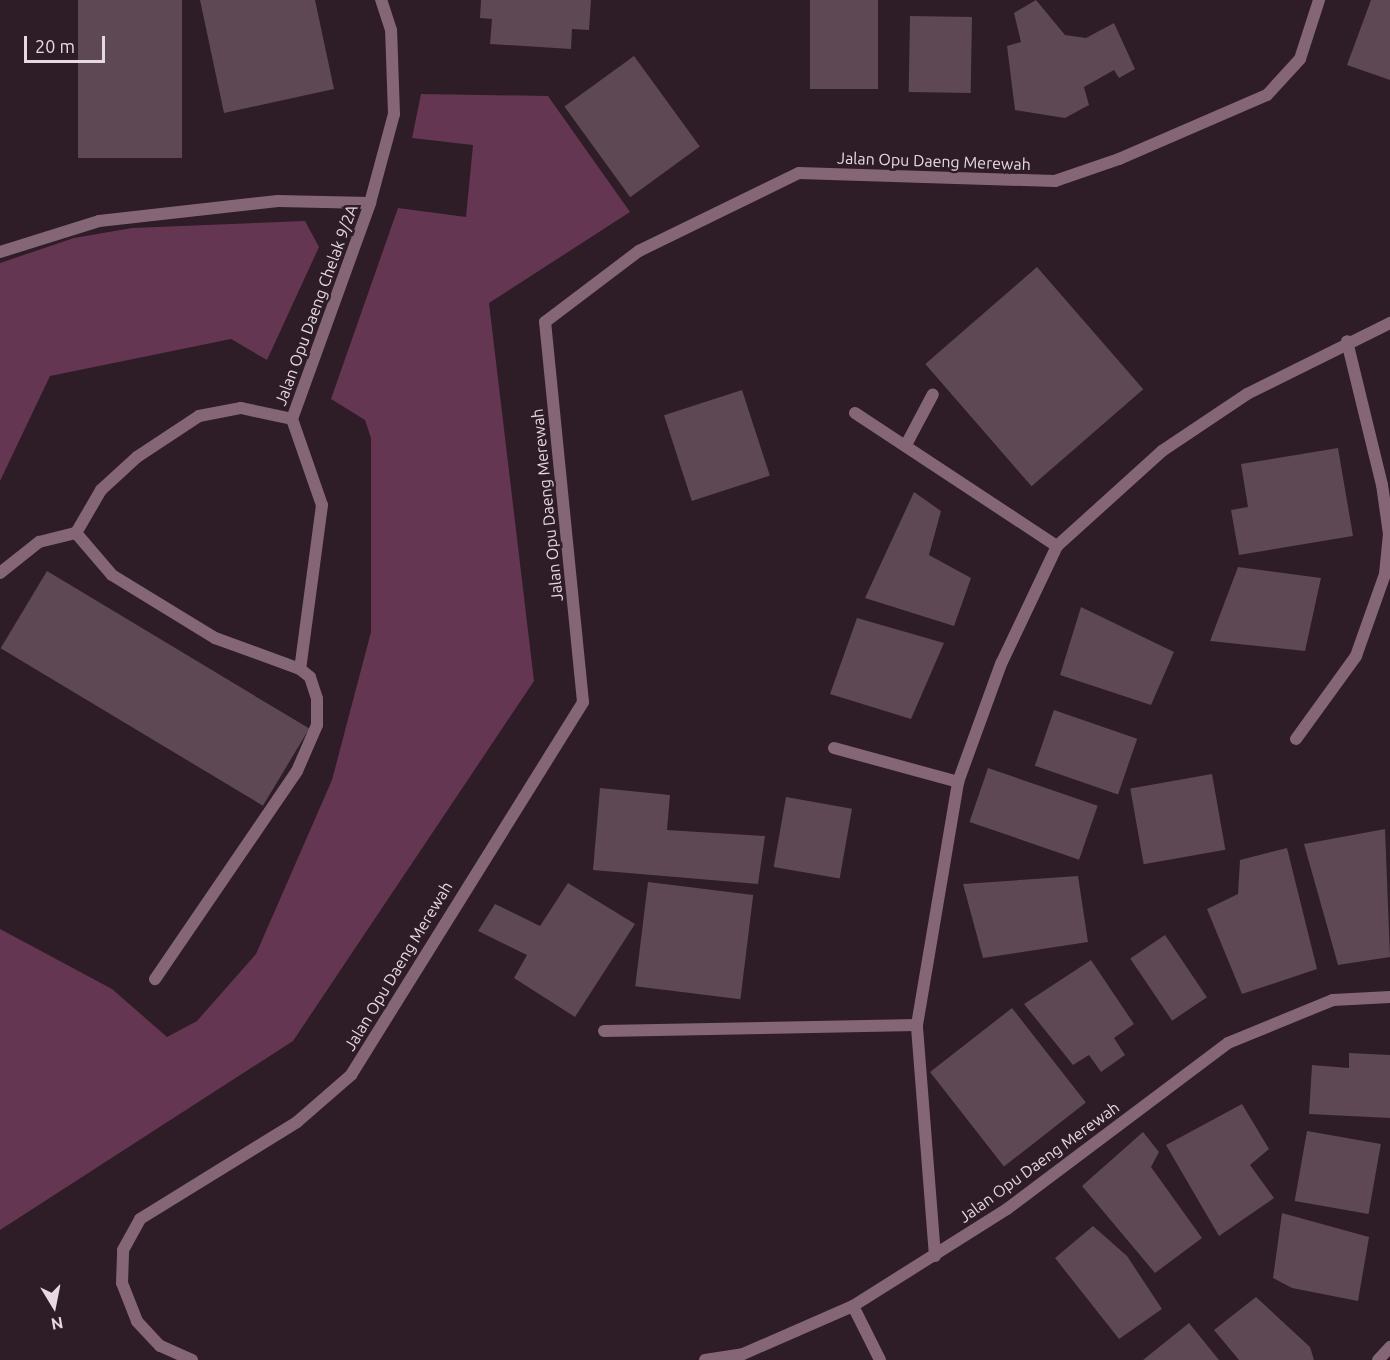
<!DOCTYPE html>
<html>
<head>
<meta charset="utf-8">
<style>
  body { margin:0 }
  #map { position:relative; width:1390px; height:1360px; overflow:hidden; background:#2e1c27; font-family:Ubuntu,sans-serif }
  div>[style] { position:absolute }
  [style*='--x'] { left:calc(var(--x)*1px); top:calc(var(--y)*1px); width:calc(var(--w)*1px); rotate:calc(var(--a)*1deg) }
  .green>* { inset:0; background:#643652 }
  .building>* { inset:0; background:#5d4854; transform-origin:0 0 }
  .lane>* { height:12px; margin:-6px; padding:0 6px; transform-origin:6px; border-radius:6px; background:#846677 }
  .street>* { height:12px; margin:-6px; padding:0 6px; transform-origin:6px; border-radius:6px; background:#846677 }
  span { translate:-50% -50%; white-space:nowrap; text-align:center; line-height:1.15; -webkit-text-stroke:5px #2e1c27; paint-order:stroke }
  .street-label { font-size:16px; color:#e6d9e0 }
  .north { position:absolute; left:24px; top:1276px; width:60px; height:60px; -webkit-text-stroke:4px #2e1c27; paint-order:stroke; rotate:170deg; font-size:16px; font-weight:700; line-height:24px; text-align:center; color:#e6d9e0 }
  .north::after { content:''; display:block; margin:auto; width:21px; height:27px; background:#e6d9e0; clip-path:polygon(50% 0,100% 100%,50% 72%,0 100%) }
  .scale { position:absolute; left:24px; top:36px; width:81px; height:27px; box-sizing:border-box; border:3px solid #e6d9e0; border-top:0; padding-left:8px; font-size:18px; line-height:21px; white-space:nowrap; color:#e6d9e0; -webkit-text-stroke:4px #2e1c27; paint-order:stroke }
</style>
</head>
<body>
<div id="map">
  <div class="green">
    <div style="clip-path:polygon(421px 94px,548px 96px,630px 212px,489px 303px,534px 681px,293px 1041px,0 1230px,0 929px,112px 989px,167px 1037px,197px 1021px,256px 954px,332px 780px,371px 632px,371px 438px,365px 420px,331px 399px,398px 208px,466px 217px,473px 145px,412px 138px)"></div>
    <div style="clip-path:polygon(305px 221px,319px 247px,267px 360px,231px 339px,50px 376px,0 481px,0 263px,74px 238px,132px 228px)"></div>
  </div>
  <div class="building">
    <div style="left:78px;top:0;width:104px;height:158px"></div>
    <div style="clip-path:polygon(200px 0,315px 0,334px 89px,224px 113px)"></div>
    <div style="clip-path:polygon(481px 0,591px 0,589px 30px,572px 29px,571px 49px,490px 44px,492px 19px,480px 18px)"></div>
    <div style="left:810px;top:0;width:68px;height:89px"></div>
    <div style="clip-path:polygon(1036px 0,1065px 35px,1086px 38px,1114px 23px,1135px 69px,1119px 78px,1114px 70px,1084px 87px,1089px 105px,1065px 118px,1015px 110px,1007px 46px,1021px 42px,1014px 13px)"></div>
    <div style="clip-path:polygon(1371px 0,1390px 0,1390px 80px,1347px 65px)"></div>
    <div style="left:910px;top:16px;width:62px;height:76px;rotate:1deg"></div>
    <div style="left:634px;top:56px;width:112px;height:86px;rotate:54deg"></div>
    <div style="left:1037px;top:267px;width:162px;height:148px;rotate:49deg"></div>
    <div style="left:742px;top:390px;width:90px;height:82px;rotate:72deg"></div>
    <div style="clip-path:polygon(1338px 448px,1353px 536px,1239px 555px,1231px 510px,1248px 507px,1241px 464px)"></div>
    <div style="clip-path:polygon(914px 492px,941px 511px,929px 555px,971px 578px,954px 626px,865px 598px)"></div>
    <div style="clip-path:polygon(1238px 567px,1321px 578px,1305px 651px,1210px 641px)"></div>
    <div style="left:47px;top:571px;width:306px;height:90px;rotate:31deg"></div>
    <div style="clip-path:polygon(1081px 607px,1174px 652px,1151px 705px,1060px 675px)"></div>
    <div style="clip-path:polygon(857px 618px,944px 643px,911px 719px,830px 694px)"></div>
    <div style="left:1054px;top:710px;width:88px;height:59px;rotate:19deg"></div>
    <div style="left:988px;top:768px;width:116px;height:57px;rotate:19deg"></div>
    <div style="left:1212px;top:774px;width:77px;height:83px;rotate:80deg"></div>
    <div style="clip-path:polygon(600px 788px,670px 795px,667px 830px,765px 836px,758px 884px,593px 870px)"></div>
    <div style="left:786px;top:797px;width:67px;height:71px;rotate:10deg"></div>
    <div style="clip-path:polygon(1385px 829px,1390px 957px,1338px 965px,1304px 844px)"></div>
    <div style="clip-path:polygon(1287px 848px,1317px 969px,1242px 994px,1207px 909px,1238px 894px,1240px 860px)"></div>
    <div style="clip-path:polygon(1078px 876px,1088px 942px,983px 958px,963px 884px)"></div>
    <div style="left:648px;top:882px;width:106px;height:105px;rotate:7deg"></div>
    <div style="clip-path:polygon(568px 883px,635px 924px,575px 1017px,514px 978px,527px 955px,478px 931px,495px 904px,540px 926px)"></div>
    <div style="left:1165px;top:935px;width:75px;height:42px;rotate:56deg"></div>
    <div style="clip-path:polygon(1091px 960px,1134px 1024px,1114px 1038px,1125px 1055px,1101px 1072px,1089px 1055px,1073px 1065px,1024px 1004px)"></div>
    <div style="left:1012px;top:1008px;width:120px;height:104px;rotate:52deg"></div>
    <div style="clip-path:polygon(1349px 1053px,1390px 1055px,1390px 1118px,1309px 1114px,1312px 1065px,1349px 1068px)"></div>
    <div style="clip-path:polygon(1242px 1104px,1269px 1149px,1250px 1165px,1274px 1198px,1219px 1236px,1166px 1145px)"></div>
    <div style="left:1307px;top:1131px;width:75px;height:71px;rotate:10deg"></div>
    <div style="clip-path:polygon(1143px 1132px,1159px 1152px,1151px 1167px,1202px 1238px,1155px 1273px,1082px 1186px)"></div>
    <div style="clip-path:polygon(1282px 1213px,1369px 1237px,1358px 1301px,1292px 1288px,1273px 1278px)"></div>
    <div style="clip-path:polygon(1093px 1226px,1127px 1256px,1162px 1309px,1119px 1339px,1055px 1258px)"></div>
    <div style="clip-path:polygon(1256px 1297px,1310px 1347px,1314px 1360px,1239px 1360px,1214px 1330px)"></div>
    <div style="clip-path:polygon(1189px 1323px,1219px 1360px,1143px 1360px)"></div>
  </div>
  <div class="lane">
    <div style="--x:907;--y:443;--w:55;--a:-62"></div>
    <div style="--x:76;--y:533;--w:55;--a:49.4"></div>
    <div style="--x:112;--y:575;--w:121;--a:31.5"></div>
    <div style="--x:215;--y:638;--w:90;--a:20"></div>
    <div style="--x:300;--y:669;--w:13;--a:39"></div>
    <div style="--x:310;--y:677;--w:23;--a:72"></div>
    <div style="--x:317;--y:699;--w:26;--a:90"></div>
    <div style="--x:317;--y:725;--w:50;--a:113.5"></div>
    <div style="--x:297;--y:771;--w:252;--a:124.3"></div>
    <div style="--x:0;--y:573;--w:50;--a:-38.5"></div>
    <div style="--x:39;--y:542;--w:38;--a:-14"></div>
    <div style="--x:76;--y:533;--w:50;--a:-59.8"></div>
    <div style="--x:101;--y:490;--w:49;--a:-42.5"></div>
    <div style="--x:137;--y:457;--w:74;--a:-33.5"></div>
    <div style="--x:199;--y:416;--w:43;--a:-10.8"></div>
    <div style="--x:241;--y:408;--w:52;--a:12.2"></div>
    <div style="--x:292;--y:419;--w:91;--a:70.8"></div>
    <div style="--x:322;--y:505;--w:165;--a:97.6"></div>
    <div style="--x:834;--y:748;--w:129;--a:15.3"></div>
  </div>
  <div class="street">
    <div style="--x:0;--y:252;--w:104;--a:-17.4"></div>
    <div style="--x:99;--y:221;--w:180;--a:-6.4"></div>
    <div style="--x:278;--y:201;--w:92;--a:1.2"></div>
    <div style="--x:855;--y:413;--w:242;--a:33.4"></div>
    <div style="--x:292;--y:419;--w:230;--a:-70.1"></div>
    <div style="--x:370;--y:203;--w:92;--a:-74.9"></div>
    <div style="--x:394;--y:114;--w:84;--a:-92"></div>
    <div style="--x:391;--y:30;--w:32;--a:-108"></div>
    <div style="--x:1296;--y:739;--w:102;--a:-54.1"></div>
    <div style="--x:1356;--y:656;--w:87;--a:-70.5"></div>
    <div style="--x:1385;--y:574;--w:40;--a:-84.3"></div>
    <div style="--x:1389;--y:534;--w:49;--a:-98.1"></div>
    <div style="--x:1382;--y:485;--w:148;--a:-103.7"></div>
    <div style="--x:604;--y:1031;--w:313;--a:-1.1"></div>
    <div style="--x:935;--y:1256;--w:232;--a:-94.5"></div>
    <div style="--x:917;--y:1025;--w:246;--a:-80.4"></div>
    <div style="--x:958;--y:782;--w:126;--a:-70"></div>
    <div style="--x:1001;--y:664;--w:131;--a:-64.6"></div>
    <div style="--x:1057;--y:546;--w:142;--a:-42.1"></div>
    <div style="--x:1162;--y:451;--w:102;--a:-33.8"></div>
    <div style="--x:1247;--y:394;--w:160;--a:-26.4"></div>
    <div style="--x:853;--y:1306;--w:60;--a:63.4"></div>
    <div style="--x:192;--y:1360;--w:35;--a:-156"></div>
    <div style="--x:160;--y:1346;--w:34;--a:-133"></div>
    <div style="--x:137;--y:1321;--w:41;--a:-111.5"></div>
    <div style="--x:122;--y:1283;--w:33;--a:-88"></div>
    <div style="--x:123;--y:1250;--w:35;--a:-61"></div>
    <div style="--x:140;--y:1219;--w:185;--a:-31.7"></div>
    <div style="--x:297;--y:1122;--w:72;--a:-41"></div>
    <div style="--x:351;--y:1075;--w:439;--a:-58.1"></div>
    <div style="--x:583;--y:702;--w:382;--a:-95.7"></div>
    <div style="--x:545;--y:322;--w:118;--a:-37.1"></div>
    <div style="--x:639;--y:251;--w:178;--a:-26"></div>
    <div style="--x:799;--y:173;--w:256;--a:1.8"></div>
    <div style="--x:1055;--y:181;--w:68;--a:-19"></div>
    <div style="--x:1119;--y:159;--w:161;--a:-23.4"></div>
    <div style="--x:1267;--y:95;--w:49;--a:-47.5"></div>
    <div style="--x:1300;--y:59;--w:62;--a:-72.1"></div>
    <div style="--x:705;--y:1360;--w:38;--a:-9"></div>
    <div style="--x:743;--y:1354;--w:120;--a:-23.6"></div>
    <div style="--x:853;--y:1306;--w:182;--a:-32.2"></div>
    <div style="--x:1007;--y:1209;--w:276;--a:-36.9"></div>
    <div style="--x:1228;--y:1043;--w:113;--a:-22.3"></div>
    <div style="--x:1333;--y:1000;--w:57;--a:-3"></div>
    <div style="--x:1378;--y:1360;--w:18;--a:-47"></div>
  </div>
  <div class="street-label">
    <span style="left:934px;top:161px;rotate:2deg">Jalan Opu Daeng Merewah</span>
    <span style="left:316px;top:305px;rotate:-70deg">Jalan Opu Daeng Chelak 9/2A</span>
    <span style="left:547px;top:505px;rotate:-96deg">Jalan Opu Daeng Merewah</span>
    <span style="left:398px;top:966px;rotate:-59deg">Jalan Opu Daeng Merewah</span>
    <span style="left:1039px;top:1162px;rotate:-36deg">Jalan Opu Daeng Merewah</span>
  </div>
  <div class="north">N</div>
  <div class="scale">20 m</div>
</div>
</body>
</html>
